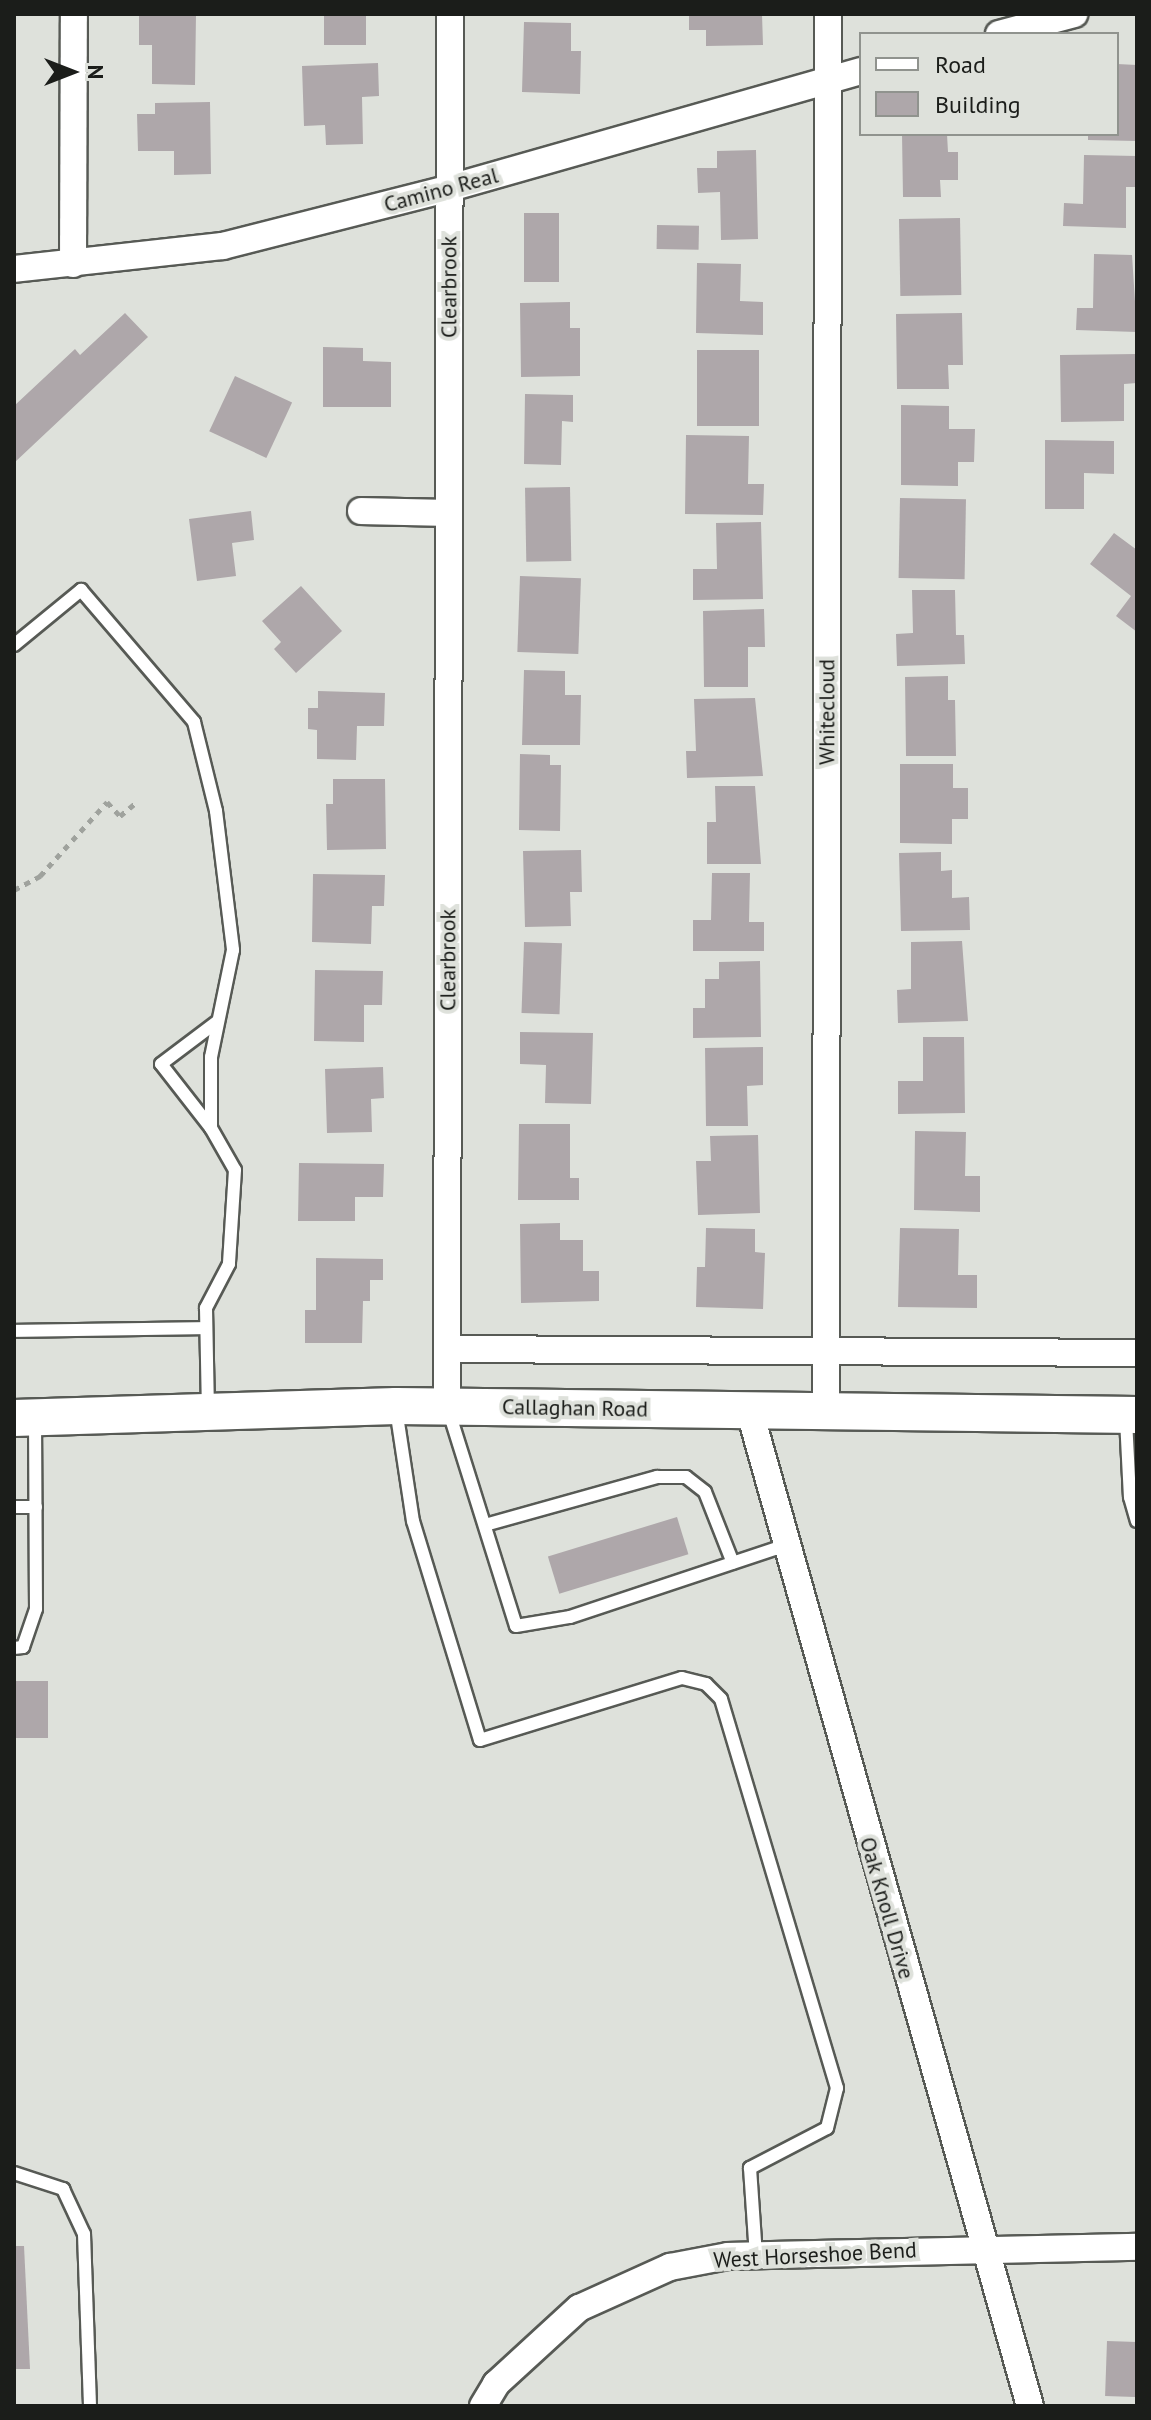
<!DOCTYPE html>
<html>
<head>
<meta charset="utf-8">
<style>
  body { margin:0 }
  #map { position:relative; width:1151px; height:2420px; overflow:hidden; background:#dee1db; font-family:"PT Sans",sans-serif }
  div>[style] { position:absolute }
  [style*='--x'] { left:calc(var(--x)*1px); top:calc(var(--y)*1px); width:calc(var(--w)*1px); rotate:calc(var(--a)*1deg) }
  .building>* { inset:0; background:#aea7aa; transform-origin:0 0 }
  .path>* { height:5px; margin-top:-2.5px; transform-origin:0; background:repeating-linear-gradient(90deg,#9fa29d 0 6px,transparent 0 12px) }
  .roads { filter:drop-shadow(2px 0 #575a55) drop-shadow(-2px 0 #575a55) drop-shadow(0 2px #575a55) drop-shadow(0 -2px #575a55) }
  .service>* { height:12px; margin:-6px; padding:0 6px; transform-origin:6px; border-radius:6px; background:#fff }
  .minor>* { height:26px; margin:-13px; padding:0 13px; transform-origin:13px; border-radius:13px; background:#fff }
  .secondary>* { height:36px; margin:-18px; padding:0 18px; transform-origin:18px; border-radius:18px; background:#fff }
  span { translate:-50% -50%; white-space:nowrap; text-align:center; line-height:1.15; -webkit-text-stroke:8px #dee1db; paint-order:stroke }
  .street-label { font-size:22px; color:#1b1d1a }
  .frame { position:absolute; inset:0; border:16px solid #1b1d1a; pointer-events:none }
  .legend { position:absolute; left:859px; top:32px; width:260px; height:104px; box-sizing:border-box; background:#dee1db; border:2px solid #90938e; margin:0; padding:10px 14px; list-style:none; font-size:24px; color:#1b1d1a }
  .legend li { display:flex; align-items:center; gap:16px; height:40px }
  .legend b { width:40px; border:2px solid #90938e }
  .north { position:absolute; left:32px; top:32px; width:80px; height:80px; -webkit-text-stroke:6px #dee1db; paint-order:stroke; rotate:90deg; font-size:22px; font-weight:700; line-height:32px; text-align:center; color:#1b1d1a }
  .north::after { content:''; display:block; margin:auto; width:28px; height:36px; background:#1b1d1a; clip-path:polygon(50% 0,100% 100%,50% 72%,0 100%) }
</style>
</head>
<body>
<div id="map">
  <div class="building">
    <div style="clip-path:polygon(139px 14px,196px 14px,195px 85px,152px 84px,152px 45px,139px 45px)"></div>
    <div style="left:324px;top:14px;width:42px;height:31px"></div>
    <div style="clip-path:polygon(689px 14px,762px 14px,763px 45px,706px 46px,706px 30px,689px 30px)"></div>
    <div style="clip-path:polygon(524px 22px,571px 23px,571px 51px,581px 51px,580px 94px,522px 92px)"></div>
    <div style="clip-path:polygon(378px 63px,379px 96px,362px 97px,363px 144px,326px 145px,325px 125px,304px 126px,302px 66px)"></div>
    <div style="clip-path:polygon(1117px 64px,1137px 65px,1137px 141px,1088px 140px,1088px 134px,1117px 134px)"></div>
    <div style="clip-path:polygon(210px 102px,211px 174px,174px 175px,174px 151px,138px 151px,137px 114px,155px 114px,155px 103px)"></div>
    <div style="clip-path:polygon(902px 134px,947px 134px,948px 152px,958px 152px,958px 180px,940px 180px,941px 197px,903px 197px)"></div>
    <div style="clip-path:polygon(756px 150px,758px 239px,721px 240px,720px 192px,698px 193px,697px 168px,717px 168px,717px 151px)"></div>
    <div style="clip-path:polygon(1084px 155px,1137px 156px,1137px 187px,1126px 187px,1126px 228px,1063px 226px,1064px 203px,1083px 204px)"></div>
    <div style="left:524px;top:213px;width:35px;height:69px"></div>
    <div style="left:960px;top:218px;width:77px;height:61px;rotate:89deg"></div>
    <div style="left:657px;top:225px;width:42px;height:24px;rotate:1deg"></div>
    <div style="clip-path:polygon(1094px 254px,1132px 255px,1137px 332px,1076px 330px,1077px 308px,1093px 308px)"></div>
    <div style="clip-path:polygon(697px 263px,741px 264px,740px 301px,763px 302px,763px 335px,696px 333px)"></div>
    <div style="clip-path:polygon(570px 302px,570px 328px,580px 328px,580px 376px,521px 377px,520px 303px)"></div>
    <div style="clip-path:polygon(125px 313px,148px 337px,14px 463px,14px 406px,75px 349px,80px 355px)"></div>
    <div style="clip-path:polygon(962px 313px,963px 365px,948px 365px,949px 389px,897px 389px,896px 314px)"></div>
    <div style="clip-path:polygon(323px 347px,363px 348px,363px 361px,391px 362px,391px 407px,323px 407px)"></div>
    <div style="left:697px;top:350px;width:62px;height:76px"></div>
    <div style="clip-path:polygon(1137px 354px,1137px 383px,1124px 384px,1124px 421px,1061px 422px,1060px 355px)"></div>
    <div style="left:235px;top:376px;width:63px;height:61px;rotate:25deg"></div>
    <div style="clip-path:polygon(525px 394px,573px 395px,573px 422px,562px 421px,561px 465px,524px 464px)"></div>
    <div style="clip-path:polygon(901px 405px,949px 406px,949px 429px,975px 429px,974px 462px,958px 462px,958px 486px,901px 485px)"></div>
    <div style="clip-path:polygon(686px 435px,749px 436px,748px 484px,764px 484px,763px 515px,685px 514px)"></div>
    <div style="clip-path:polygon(1045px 440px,1114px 441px,1114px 474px,1084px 473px,1084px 509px,1045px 509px)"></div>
    <div style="left:570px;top:487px;width:74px;height:45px;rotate:89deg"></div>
    <div style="left:900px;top:498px;width:66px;height:80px;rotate:1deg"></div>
    <div style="clip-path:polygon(251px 511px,254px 540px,232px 543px,236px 576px,197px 581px,189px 519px)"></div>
    <div style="clip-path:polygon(761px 522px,763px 599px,693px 600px,693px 569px,717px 569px,716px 523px)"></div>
    <div style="clip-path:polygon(1114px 533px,1137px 550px,1137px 632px,1116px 616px,1131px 596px,1090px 564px)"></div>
    <div style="left:520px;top:576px;width:61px;height:76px;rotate:2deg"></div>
    <div style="clip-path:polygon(301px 586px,342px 631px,296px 673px,274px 649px,281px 642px,262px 621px)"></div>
    <div style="clip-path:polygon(912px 590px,955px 590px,956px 635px,964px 635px,965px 664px,897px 666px,896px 634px,913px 633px)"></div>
    <div style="clip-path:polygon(764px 609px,765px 647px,748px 647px,748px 687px,704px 687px,703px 611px)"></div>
    <div style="clip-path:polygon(524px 670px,565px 671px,565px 695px,581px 695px,580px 745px,522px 745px)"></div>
    <div style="clip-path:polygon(948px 676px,948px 700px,955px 700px,956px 756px,906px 756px,905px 677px)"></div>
    <div style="clip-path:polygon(318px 691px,385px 693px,384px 726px,357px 726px,356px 760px,317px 759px,317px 730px,308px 729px,308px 708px,318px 708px)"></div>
    <div style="clip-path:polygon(755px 698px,763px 776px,687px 778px,686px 751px,696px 751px,694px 699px)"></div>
    <div style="clip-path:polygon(520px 754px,550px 755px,550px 765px,561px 765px,560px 831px,519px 830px)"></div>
    <div style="clip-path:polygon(900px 764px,953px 764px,953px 788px,968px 788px,968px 819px,952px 819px,952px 844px,900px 843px)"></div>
    <div style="clip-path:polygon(333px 779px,385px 779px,386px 849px,327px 850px,326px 804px,333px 804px)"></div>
    <div style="clip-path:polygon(715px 786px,755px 786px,761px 864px,707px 864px,707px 822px,716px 822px)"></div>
    <div style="clip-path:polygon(581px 850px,582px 892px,570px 892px,571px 926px,525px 927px,523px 851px)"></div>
    <div style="clip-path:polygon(941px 852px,941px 871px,952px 870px,952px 898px,969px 897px,970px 930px,901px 931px,899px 853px)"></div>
    <div style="clip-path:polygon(712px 873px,750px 873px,749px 922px,764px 922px,764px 951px,693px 951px,693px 920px,711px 920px)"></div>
    <div style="clip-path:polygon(313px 874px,385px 875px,384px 906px,372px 906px,371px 944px,312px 942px)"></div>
    <div style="clip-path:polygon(962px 941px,968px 1021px,898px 1023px,897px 990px,911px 989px,911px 942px)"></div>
    <div style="left:524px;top:942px;width:38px;height:71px;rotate:2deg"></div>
    <div style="clip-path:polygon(760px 961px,761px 1037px,693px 1038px,693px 1008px,705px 1008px,705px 979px,719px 979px,719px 962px)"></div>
    <div style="clip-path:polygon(315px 970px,383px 971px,382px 1005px,364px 1005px,364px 1042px,314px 1041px)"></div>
    <div style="clip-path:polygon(520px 1032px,593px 1033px,591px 1104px,545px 1103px,546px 1065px,520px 1064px)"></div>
    <div style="clip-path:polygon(923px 1037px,964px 1037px,965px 1113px,898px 1114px,898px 1081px,923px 1081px)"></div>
    <div style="clip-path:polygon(763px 1047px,763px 1085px,747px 1086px,748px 1126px,706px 1126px,705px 1048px)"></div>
    <div style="clip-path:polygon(383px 1067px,384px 1098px,371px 1099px,372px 1132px,327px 1133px,325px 1069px)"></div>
    <div style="clip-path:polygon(519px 1124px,570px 1124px,570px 1178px,579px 1178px,579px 1200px,518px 1200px)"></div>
    <div style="clip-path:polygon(915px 1131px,966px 1132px,965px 1176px,980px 1176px,980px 1212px,914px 1210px)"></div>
    <div style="clip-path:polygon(758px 1135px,760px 1213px,698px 1215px,696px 1161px,711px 1161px,710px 1136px)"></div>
    <div style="clip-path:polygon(299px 1163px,384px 1164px,383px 1197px,355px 1197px,355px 1221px,298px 1221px)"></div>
    <div style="clip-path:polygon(560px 1223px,560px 1240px,583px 1240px,583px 1271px,599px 1271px,599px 1301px,521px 1303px,520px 1224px)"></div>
    <div style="clip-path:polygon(706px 1228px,755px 1229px,755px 1252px,765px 1253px,763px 1309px,696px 1307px,697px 1267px,705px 1267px)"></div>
    <div style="clip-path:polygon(900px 1228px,959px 1229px,958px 1275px,977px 1275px,977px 1308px,898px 1307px)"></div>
    <div style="clip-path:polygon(316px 1258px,383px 1259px,383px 1280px,370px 1280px,370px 1301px,363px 1301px,362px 1343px,305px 1343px,305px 1310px,316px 1310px)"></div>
    <div style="left:677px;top:1517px;width:39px;height:135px;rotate:73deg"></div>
    <div style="left:14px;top:1681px;width:34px;height:57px"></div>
    <div style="clip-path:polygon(14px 2246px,24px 2246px,30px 2369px,14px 2369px)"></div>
    <div style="left:1107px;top:2341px;width:30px;height:55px;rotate:2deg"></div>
  </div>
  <div class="path">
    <div style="--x:14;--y:890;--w:30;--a:-28"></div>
    <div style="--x:40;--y:876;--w:100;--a:-47.8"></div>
    <div style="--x:107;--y:802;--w:19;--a:47"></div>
    <div style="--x:120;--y:816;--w:23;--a:-40"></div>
  </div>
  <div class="roads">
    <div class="service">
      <div style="--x:14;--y:645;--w:87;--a:-39.4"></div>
      <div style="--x:81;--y:590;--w:174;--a:49.4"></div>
      <div style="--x:194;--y:722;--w:92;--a:76.1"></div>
      <div style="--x:216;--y:811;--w:140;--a:83"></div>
      <div style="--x:233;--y:950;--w:109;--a:101.6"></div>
      <div style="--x:211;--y:1057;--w:71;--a:90"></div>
      <div style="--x:211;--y:1128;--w:48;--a:60.3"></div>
      <div style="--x:235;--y:1170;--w:94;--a:93.7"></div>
      <div style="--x:229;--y:1264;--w:50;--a:117.6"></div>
      <div style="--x:206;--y:1308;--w:100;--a:88.9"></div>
      <div style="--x:211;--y:1128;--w:81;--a:-128"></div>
      <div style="--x:161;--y:1064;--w:71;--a:-37"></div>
      <div style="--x:14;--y:1331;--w:192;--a:-0.9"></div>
      <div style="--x:396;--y:1409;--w:113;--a:81.4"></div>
      <div style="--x:413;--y:1521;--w:229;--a:73"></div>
      <div style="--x:480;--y:1740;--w:211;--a:-17.1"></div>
      <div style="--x:682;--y:1678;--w:25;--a:14"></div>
      <div style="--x:706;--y:1684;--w:21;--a:45"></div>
      <div style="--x:721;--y:1699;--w:406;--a:73.4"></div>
      <div style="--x:837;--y:2088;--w:41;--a:104"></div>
      <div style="--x:827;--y:2128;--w:87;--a:152.5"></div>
      <div style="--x:750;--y:2168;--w:87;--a:86.1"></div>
      <div style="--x:448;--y:1409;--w:227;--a:72.6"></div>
      <div style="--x:516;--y:1626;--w:55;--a:-9.5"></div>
      <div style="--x:570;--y:1617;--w:225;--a:-18.4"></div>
      <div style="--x:1126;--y:1419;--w:78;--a:87.1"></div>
      <div style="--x:1130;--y:1497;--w:25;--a:74"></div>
      <div style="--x:14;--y:1507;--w:22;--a:0"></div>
      <div style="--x:485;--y:1525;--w:179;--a:-15.6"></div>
      <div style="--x:657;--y:1477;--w:29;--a:0"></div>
      <div style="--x:686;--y:1477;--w:24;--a:38"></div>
      <div style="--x:705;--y:1492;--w:76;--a:68.5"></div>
      <div style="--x:14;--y:1648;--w:9;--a:-6"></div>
      <div style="--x:23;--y:1647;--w:40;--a:-71.1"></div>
      <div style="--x:36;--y:1609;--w:187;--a:-90.3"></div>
      <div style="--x:14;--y:2173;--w:52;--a:18.1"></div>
      <div style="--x:63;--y:2189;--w:50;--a:65"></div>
      <div style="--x:84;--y:2234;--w:172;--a:88"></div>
    </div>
    <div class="minor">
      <div style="--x:999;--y:34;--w:78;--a:-14.9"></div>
      <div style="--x:73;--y:264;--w:250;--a:-89.8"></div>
      <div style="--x:14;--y:269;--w:210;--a:-6.3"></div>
      <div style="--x:223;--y:246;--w:234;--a:-14.3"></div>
      <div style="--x:450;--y:188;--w:427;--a:-15.9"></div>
      <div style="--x:361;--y:511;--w:87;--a:1.3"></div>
      <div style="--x:448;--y:1349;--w:689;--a:0.33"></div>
      <div style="--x:447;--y:1406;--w:1392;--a:-89.88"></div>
      <div style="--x:749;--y:1409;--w:1036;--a:74.26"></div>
      <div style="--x:826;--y:1410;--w:1396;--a:-89.92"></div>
      <div style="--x:483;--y:2406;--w:26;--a:-59"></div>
      <div style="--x:496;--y:2384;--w:113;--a:-42.5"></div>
      <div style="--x:579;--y:2308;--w:100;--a:-24.3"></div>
      <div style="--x:670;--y:2267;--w:59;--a:-10.7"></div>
      <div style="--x:728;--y:2256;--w:409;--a:-1.3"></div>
    </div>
    <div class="secondary">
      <div style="--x:14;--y:1418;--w:382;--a:-1.8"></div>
      <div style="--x:396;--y:1406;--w:741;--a:0.7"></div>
    </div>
  </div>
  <div class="street-label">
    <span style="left:441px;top:190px;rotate:-15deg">Camino Real</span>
    <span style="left:449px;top:287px;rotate:-90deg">Clearbrook</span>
    <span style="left:827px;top:712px;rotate:-90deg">Whitecloud</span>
    <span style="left:448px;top:960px;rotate:-90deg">Clearbrook</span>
    <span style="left:575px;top:1408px;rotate:1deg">Callaghan Road</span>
    <span style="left:887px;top:1908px;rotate:74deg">Oak Knoll Drive</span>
    <span style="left:815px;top:2255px;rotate:-3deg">West Horseshoe Bend</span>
  </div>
  <div class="frame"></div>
  <ul class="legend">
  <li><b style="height:10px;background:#fff"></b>Road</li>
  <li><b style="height:22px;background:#aea7aa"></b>Building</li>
  </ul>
  <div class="north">N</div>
</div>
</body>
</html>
